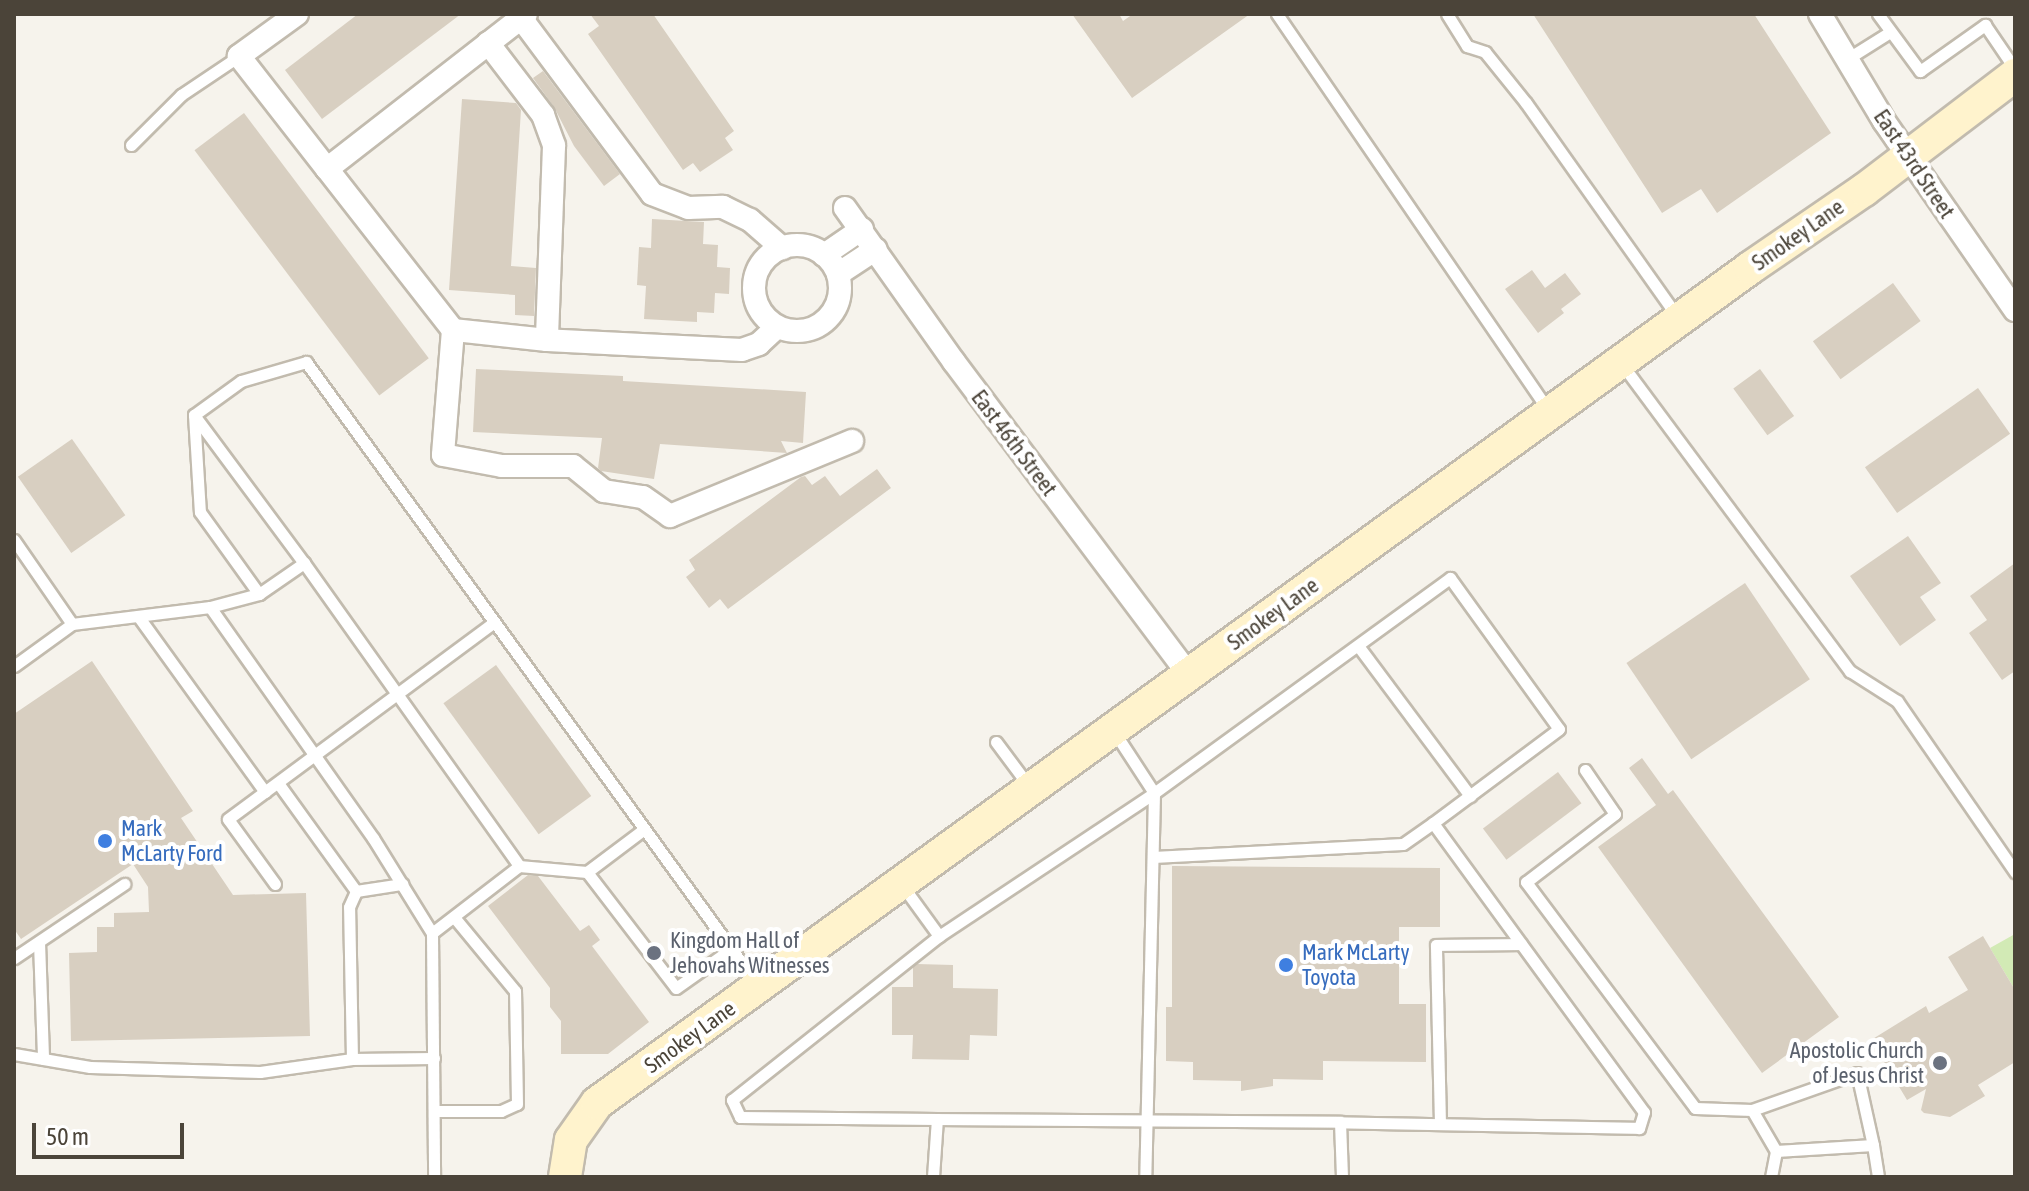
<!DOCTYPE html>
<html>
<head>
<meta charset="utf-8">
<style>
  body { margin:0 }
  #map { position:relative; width:2029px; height:1191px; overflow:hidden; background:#f6f3ec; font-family:"Asap Condensed",sans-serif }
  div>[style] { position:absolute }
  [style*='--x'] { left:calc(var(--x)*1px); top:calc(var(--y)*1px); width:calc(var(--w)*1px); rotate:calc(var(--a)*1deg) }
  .green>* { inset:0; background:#d2eab5 }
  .building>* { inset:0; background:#d8cfc1; transform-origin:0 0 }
  .roads { filter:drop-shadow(2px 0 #c2bbae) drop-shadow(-2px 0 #c2bbae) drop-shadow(0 2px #c2bbae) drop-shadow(0 -2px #c2bbae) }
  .lane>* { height:11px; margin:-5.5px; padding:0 5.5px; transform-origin:5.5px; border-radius:5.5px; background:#fff }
  .street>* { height:22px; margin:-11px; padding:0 11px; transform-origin:11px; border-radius:11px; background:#fff }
  .street>.ring { margin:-11px; padding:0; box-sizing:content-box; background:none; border:22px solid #fff; border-radius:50% }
  .secondary>* { height:32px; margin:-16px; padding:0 16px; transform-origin:16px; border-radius:16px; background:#fff3cd }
  .dots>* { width:22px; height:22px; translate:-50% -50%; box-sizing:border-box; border:4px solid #fff; border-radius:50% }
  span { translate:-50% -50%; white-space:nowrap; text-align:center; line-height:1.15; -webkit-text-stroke:8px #fff; paint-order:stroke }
  .street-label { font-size:22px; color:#4b4439 }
  .shop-label { font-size:22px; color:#366cbe }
  .left { translate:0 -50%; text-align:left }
  .worship-label { font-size:22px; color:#5b616d }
  .right { translate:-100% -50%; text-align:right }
  .frame { position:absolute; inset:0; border:16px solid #4b4439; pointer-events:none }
  .scale { position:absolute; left:32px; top:1123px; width:152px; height:36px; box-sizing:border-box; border:4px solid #4b4439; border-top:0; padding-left:10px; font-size:24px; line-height:28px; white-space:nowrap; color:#4b4439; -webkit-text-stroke:6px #fff; paint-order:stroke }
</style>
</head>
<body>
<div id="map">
  <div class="green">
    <div style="clip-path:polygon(2015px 934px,2015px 990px,1990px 948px)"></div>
  </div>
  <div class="building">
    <div style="clip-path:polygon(358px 14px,461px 14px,322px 119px,285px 70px)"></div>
    <div style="clip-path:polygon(590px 14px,653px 14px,734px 131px,725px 138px,733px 150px,700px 172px,693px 163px,683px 170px,588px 34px,599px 26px)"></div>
    <div style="clip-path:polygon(1072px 14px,1119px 14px,1123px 21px,1133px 14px,1250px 14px,1132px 98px)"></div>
    <div style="clip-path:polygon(1533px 14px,1754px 14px,1831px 133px,1717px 213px,1701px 189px,1662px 213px)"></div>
    <div style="clip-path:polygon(543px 71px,620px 174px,604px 186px,574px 146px,554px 107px,533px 78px)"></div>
    <div style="clip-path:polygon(462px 99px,516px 103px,521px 110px,511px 266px,536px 268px,534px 316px,515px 315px,515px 295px,449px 290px)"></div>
    <div style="left:244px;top:113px;width:307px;height:62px;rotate:53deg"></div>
    <div style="clip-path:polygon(652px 219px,704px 222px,703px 244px,718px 245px,717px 267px,730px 268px,729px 294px,715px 293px,714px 313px,697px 312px,697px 322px,644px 319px,646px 286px,637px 285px,639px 247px,651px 248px)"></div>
    <div style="clip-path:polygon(1532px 270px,1545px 288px,1565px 273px,1581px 294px,1561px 309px,1564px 313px,1538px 333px,1505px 289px)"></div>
    <div style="left:1893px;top:283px;width:47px;height:99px;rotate:54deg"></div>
    <div style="clip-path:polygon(476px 369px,623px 376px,623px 381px,806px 392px,803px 443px,781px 441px,787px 453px,660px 444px,654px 479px,601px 471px,598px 468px,602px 438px,473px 432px)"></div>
    <div style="left:1760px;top:369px;width:58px;height:33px;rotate:54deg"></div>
    <div style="left:1978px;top:388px;width:56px;height:138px;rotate:55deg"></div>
    <div style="left:72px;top:439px;width:93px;height:66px;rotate:55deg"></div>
    <div style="clip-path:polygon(877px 469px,891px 488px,728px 609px,720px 599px,709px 608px,686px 577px,695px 570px,689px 560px,801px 477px,805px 476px,812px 485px,825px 476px,840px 496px)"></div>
    <div style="clip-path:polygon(1908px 536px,1941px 583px,1920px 597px,1936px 620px,1900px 646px,1850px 576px)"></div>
    <div style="clip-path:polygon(2015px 563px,2015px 671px,2002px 680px,1969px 633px,1987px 620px,1970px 596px)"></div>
    <div style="left:1745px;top:583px;width:116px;height:143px;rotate:56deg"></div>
    <div style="clip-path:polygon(92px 661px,193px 811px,181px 818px,233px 895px,306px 893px,310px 1036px,71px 1041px,69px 953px,97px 952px,97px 927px,114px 927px,114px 913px,149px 912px,148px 887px,133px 864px,21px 939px,14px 929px,14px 714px)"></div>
    <div style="left:496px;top:665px;width:162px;height:65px;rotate:54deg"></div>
    <div style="clip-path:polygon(1642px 758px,1668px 794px,1673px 790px,1839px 1017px,1762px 1073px,1598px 847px,1656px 805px,1629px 768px)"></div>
    <div style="left:1558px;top:772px;width:39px;height:94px;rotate:53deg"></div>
    <div style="clip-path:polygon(1172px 866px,1440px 868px,1440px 927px,1399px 927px,1399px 1004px,1426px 1004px,1426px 1062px,1323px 1061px,1323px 1080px,1273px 1079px,1273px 1086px,1241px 1091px,1241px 1081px,1193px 1080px,1193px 1062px,1166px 1061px,1166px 1007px,1172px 1007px)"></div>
    <div style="clip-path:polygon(528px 875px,538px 876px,580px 931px,589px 925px,600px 940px,592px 946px,649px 1022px,608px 1054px,561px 1054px,561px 1021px,550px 1007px,550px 988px,488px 906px)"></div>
    <div style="clip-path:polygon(1983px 936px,2015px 990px,2015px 1062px,1978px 1085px,1985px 1096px,1950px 1117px,1924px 1113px,1921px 1110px,1926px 1089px,1907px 1100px,1871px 1040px,1926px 1006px,1929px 1013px,1968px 990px,1948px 957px)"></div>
    <div style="clip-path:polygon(917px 964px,953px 965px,953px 988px,998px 989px,997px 1036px,970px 1035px,969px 1060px,912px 1059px,913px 1035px,892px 1035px,892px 987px,913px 987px,913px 967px)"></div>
  </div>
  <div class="roads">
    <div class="lane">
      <div style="--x:1277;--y:14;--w:480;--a:55.6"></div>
      <div style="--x:1447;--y:14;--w:38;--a:58"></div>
      <div style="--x:1467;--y:46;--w:19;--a:18"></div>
      <div style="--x:1485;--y:52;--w:65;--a:51.2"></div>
      <div style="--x:1526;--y:103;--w:261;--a:54.7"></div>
      <div style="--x:1878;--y:14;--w:71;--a:53.6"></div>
      <div style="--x:1920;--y:71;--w:80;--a:-35.3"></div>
      <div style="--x:1985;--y:25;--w:53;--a:55.7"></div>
      <div style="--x:1847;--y:59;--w:51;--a:-32.1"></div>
      <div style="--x:131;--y:145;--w:71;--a:-45"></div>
      <div style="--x:181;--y:95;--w:70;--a:-33.9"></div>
      <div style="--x:1621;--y:363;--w:384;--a:53.4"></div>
      <div style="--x:1850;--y:671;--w:56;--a:32.6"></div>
      <div style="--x:1897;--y:701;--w:208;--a:55.4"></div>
      <div style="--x:194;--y:415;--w:58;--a:-35.9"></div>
      <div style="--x:241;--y:381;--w:68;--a:-16.3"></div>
      <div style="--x:306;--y:362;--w:767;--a:54.07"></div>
      <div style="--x:194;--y:415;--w:184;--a:53.4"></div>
      <div style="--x:304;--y:563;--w:372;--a:54.6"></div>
      <div style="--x:519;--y:866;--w:110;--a:142.4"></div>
      <div style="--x:194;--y:415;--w:97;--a:86.5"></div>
      <div style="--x:200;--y:512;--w:101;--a:54.3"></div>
      <div style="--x:14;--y:540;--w:102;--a:55.4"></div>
      <div style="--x:210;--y:607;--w:283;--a:54.8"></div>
      <div style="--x:373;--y:838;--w:112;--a:58.2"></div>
      <div style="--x:432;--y:933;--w:244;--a:89.5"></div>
      <div style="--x:138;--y:616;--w:217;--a:54.2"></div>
      <div style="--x:1359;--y:647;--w:186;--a:53.3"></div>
      <div style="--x:14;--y:666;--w:72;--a:-35.9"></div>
      <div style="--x:72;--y:624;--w:139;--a:-7"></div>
      <div style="--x:210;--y:607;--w:51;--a:-14.9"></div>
      <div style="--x:259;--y:594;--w:55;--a:-34.6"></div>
      <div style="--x:1113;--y:730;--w:75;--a:56.9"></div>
      <div style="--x:1154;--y:793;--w:384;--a:91.3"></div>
      <div style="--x:996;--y:742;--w:54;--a:53.3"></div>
      <div style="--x:1585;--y:770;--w:53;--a:55.7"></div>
      <div style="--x:1615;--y:814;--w:112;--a:142.6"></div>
      <div style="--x:1526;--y:882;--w:282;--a:53.2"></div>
      <div style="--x:1695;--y:1108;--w:57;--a:2"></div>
      <div style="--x:1752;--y:1110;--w:48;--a:59.7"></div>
      <div style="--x:278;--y:783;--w:133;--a:54.2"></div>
      <div style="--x:1153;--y:857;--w:250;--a:-3"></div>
      <div style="--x:1403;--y:844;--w:37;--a:-35"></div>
      <div style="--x:519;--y:866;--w:68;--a:5"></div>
      <div style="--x:587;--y:872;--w:71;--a:-37"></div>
      <div style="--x:587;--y:872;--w:146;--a:52.5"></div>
      <div style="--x:676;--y:988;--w:67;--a:-35.3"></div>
      <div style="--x:275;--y:884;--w:80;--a:-125.9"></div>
      <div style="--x:228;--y:819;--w:331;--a:-36.5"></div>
      <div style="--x:902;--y:885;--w:63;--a:54"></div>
      <div style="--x:356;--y:891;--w:47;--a:-8.7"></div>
      <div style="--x:39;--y:942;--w:117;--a:88"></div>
      <div style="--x:14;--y:958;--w:133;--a:-33.9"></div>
      <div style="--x:14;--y:1054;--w:77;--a:9.7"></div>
      <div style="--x:90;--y:1067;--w:170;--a:1.7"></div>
      <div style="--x:260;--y:1072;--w:93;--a:-8"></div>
      <div style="--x:352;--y:1059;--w:82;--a:-0.7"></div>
      <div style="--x:352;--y:1059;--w:152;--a:-91.1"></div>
      <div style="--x:349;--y:907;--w:17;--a:-66"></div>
      <div style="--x:1752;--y:1110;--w:111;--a:-19.4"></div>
      <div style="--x:1857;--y:1073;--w:74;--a:77.5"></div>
      <div style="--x:434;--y:1111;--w:67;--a:0"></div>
      <div style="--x:501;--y:1111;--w:17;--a:-24"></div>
      <div style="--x:517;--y:1104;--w:113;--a:-91"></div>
      <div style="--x:515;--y:991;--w:96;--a:-129.5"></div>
      <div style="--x:937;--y:1119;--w:403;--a:0.4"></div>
      <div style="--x:1340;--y:1122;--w:55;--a:87.9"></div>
      <div style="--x:1440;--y:1124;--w:179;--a:-91.3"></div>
      <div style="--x:1436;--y:945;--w:85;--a:-0.7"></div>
      <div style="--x:933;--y:1177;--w:58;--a:-86.1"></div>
      <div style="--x:937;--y:1119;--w:197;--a:-179.4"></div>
      <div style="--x:740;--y:1117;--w:19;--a:-115"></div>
      <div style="--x:732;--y:1100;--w:264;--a:-38.4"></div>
      <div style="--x:939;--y:936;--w:258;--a:-33.6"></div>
      <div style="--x:1154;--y:793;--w:366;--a:-36"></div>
      <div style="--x:1450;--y:578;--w:186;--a:54.2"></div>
      <div style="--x:1559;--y:729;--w:157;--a:143.3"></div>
      <div style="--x:1433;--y:823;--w:358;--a:53.9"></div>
      <div style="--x:1644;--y:1112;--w:17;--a:107"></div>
      <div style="--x:1639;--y:1128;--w:299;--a:-178.9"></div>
      <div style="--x:1771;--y:1177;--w:26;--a:-79"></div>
      <div style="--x:1776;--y:1151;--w:97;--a:-3.5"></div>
      <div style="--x:1873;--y:1145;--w:32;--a:81"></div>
    </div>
    <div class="street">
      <div style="--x:297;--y:14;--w:72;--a:144.1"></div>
      <div style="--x:239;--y:56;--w:143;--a:52.1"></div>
      <div style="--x:1820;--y:14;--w:125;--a:59.1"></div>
      <div style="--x:1884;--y:121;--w:230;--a:55.3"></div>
      <div style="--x:521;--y:18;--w:219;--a:53.3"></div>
      <div style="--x:652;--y:194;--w:39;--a:21"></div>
      <div style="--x:688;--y:208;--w:35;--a:-2"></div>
      <div style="--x:723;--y:207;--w:30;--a:26"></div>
      <div style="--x:750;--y:220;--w:43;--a:41.2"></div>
      <div style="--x:488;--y:43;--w:91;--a:52.6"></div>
      <div style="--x:543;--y:115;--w:33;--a:70"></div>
      <div style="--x:554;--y:146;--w:194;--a:92.1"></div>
      <div style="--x:845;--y:208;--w:189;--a:54.7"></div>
      <div style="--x:954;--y:362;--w:391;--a:53.1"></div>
      <div class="ring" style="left:754px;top:245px;width:64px;height:64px"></div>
      <div style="--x:824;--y:255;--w:46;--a:-34.4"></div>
      <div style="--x:838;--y:274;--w:45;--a:-33.3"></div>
      <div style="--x:777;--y:327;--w:25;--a:137"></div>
      <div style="--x:759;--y:344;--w:18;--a:161"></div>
      <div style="--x:742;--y:350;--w:195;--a:-177.1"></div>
      <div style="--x:547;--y:340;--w:95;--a:-173.9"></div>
      <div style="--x:453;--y:330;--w:125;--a:94.6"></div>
      <div style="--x:443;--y:455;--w:60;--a:10.6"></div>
      <div style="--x:502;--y:466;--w:71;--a:0"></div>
      <div style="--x:573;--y:466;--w:40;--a:39"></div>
      <div style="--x:604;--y:491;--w:39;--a:9"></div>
      <div style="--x:643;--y:497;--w:33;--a:35"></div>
      <div style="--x:670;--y:516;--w:197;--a:-22.4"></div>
      <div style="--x:453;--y:330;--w:204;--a:-128"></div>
      <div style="--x:327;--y:169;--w:252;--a:-37.9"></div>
    </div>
    <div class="secondary">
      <div style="--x:565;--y:1177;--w:37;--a:-81"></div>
      <div style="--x:571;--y:1140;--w:45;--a:-54.9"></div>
      <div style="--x:597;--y:1103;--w:1424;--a:-35.91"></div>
      <div style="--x:1750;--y:268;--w:138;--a:-34.4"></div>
      <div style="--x:1864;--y:190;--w:190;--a:-37.3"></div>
    </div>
  </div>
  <div class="dots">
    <div style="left:105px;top:841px;background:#3f7fe0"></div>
    <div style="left:654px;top:953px;background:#6b7280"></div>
    <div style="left:1286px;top:965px;background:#3f7fe0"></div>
    <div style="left:1940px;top:1063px;background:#6b7280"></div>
  </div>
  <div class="street-label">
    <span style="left:1914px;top:164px;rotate:56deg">East 43rd Street</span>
    <span style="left:1798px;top:235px;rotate:-35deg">Smokey Lane</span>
    <span style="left:1014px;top:443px;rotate:53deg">East 46th Street</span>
    <span style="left:1273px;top:614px;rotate:-36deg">Smokey Lane</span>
    <span style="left:690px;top:1037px;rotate:-36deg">Smokey Lane</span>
  </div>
  <div class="shop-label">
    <span class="left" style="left:121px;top:841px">Mark<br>McLarty Ford</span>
    <span class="left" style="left:1302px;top:965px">Mark McLarty<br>Toyota</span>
  </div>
  <div class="worship-label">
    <span class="left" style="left:670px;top:953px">Kingdom Hall of<br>Jehovahs Witnesses</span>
    <span class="right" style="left:1924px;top:1063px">Apostolic Church<br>of Jesus Christ</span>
  </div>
  <div class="frame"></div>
  <div class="scale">50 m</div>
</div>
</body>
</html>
